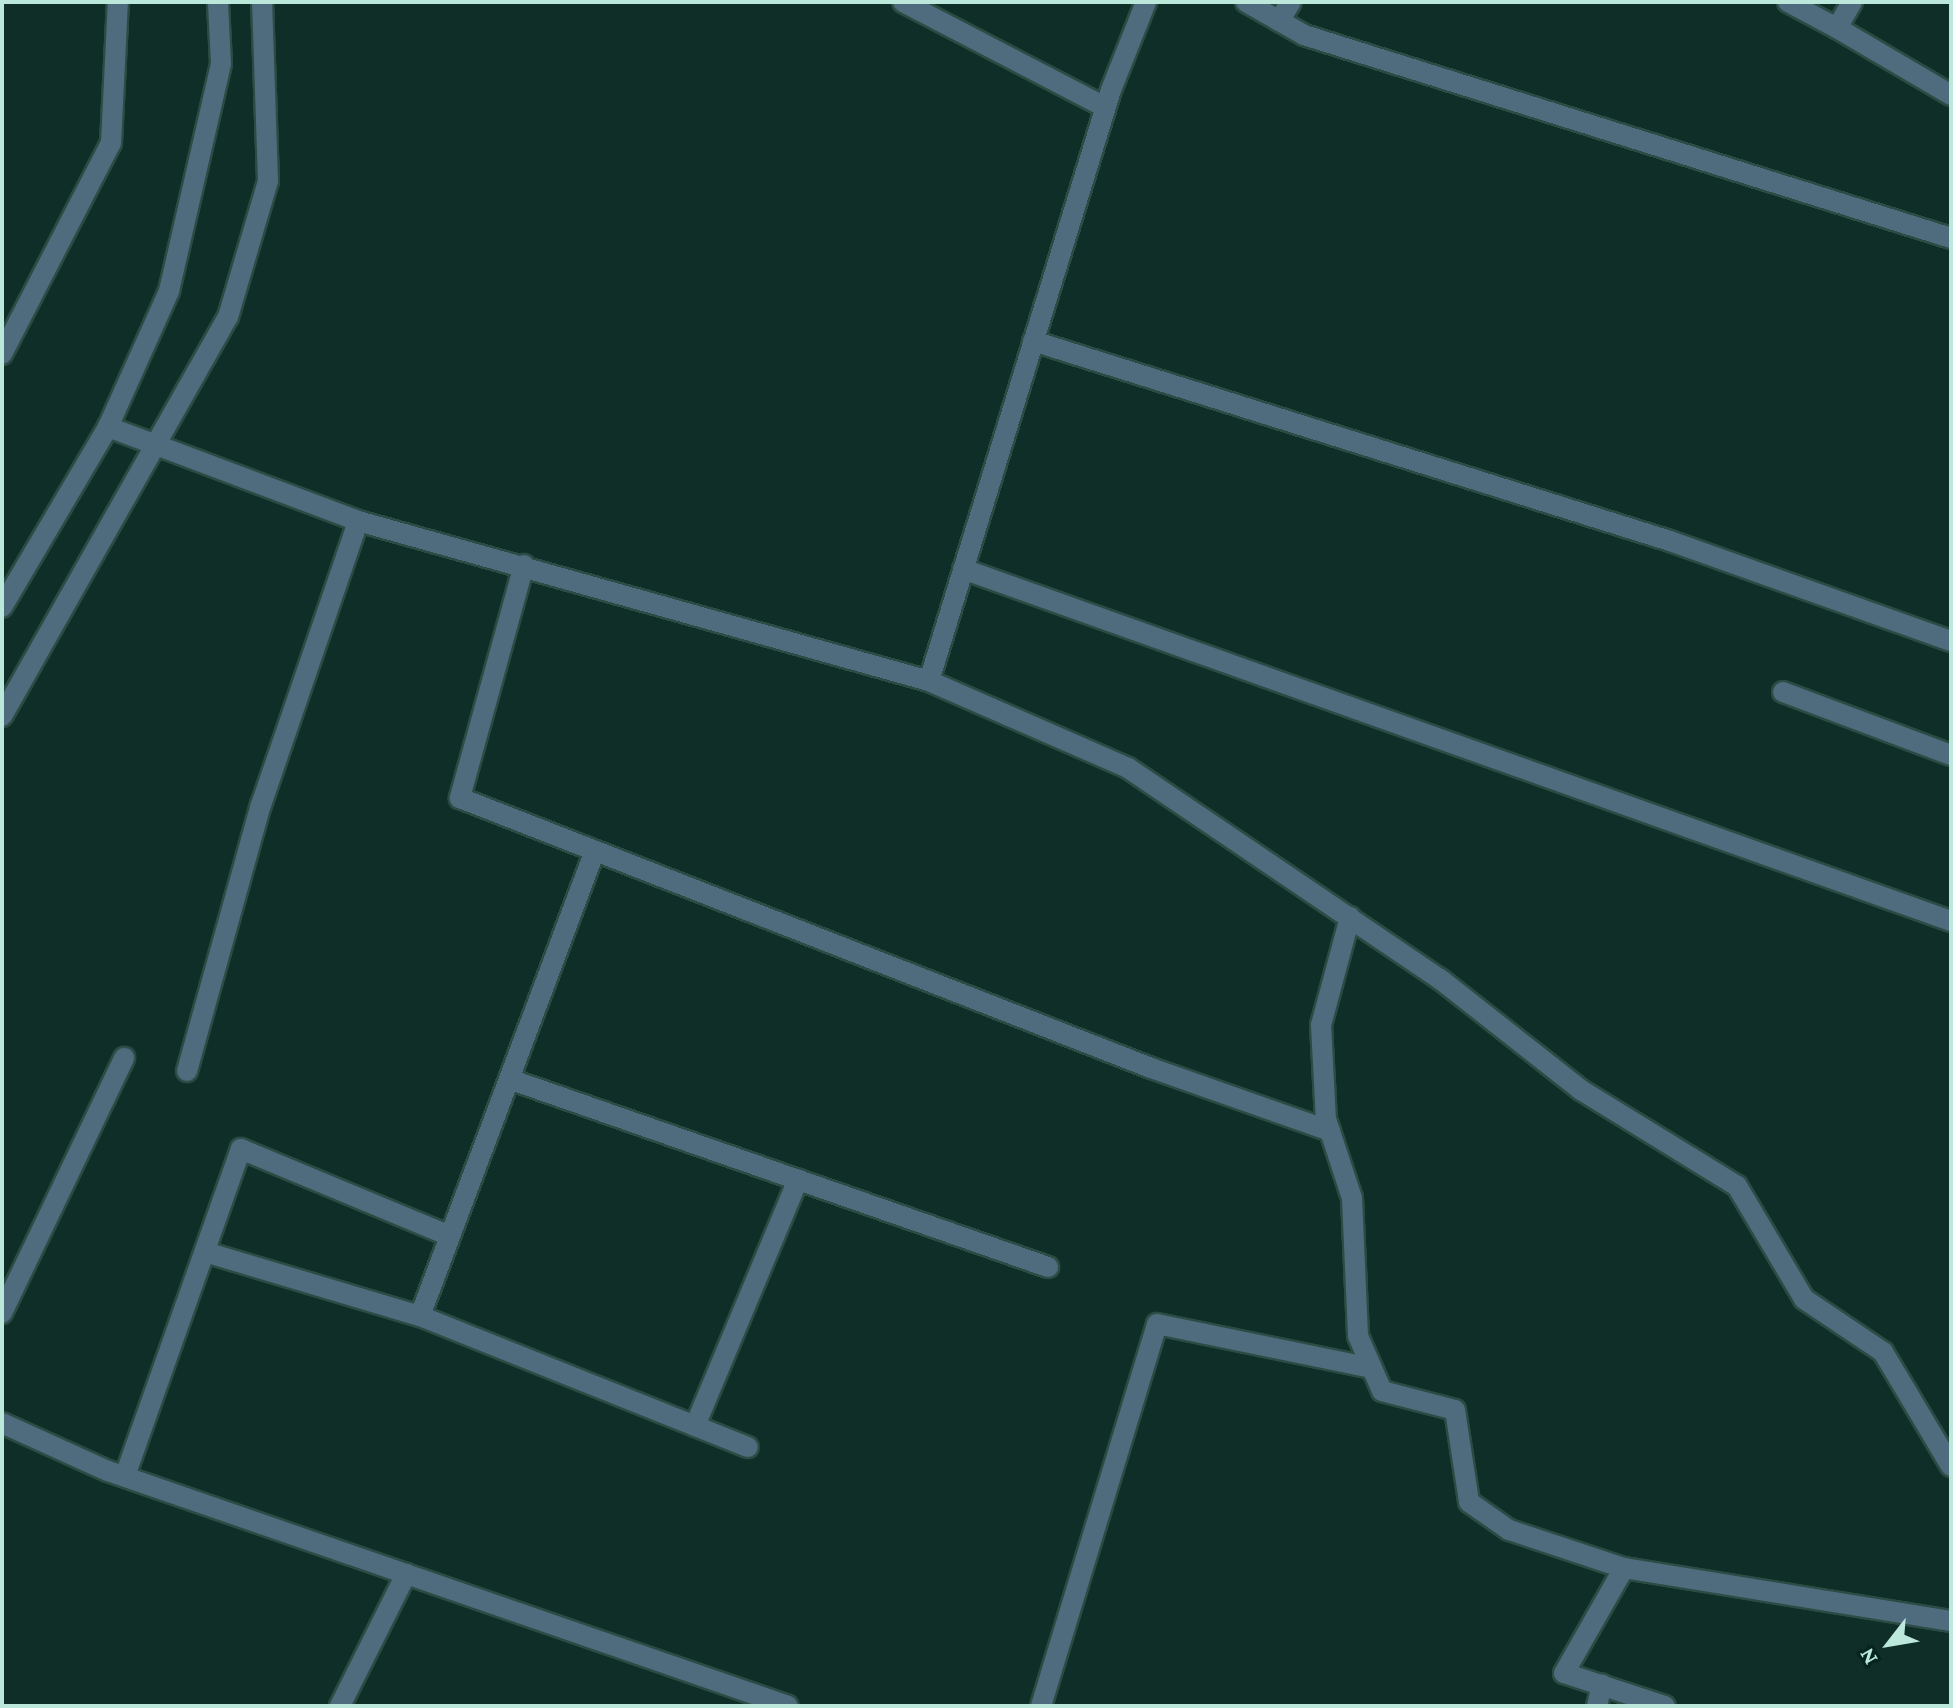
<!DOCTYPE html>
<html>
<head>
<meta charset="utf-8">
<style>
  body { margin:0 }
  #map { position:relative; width:1953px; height:1708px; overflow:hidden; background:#0f2e27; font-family:"Crimson Pro",serif }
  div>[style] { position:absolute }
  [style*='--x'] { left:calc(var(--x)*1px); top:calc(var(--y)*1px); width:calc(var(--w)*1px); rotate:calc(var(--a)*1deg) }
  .roads { filter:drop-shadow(2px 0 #2b4c44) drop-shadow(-2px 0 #2b4c44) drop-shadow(0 2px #2b4c44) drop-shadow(0 -2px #2b4c44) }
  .minor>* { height:20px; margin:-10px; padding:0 10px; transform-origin:10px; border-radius:10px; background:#4f6c7e }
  span { translate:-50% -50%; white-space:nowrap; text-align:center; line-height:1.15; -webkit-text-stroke:8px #04241d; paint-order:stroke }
  .frame { position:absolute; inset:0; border:4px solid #bbe8db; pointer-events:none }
  .north { position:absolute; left:1849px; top:1604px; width:80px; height:80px; -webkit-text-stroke:6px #04241d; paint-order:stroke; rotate:239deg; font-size:22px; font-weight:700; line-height:32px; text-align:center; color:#bbe8db }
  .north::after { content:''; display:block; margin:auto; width:28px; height:36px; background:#bbe8db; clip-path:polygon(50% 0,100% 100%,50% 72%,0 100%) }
</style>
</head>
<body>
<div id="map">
  <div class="roads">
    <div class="minor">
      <div style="--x:903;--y:2;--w:228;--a:27.5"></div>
      <div style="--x:1246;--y:2;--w:67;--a:29.6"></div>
      <div style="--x:1304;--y:35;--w:678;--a:17.42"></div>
      <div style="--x:1788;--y:2;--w:55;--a:28"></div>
      <div style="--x:1852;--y:2;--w:30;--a:120"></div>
      <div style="--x:1837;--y:28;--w:132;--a:30.4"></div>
      <div style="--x:1279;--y:21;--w:22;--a:-58"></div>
      <div style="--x:1033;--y:341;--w:668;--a:17.43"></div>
      <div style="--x:1670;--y:541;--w:298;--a:19.6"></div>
      <div style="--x:2;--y:354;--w:237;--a:-62.7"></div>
      <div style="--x:111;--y:143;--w:141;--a:-87.2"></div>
      <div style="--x:108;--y:427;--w:267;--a:20.6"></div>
      <div style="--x:358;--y:521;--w:593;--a:15.65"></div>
      <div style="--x:929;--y:681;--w:217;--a:23.6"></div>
      <div style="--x:1128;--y:768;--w:377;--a:34.1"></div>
      <div style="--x:1440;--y:979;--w:179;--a:38.2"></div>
      <div style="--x:1581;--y:1090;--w:183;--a:31.6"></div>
      <div style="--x:1737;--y:1186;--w:131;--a:59.3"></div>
      <div style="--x:1804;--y:1299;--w:95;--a:33.9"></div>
      <div style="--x:1883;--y:1352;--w:133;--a:59.2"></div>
      <div style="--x:524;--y:565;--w:242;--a:105.4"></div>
      <div style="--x:460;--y:798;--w:742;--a:21.34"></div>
      <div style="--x:1151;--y:1068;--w:190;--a:19.4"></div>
      <div style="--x:963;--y:569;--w:1049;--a:19.61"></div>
      <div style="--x:2;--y:607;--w:209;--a:-59.5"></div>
      <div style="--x:108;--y:427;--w:149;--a:-65.8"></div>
      <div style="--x:169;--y:291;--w:233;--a:-77.1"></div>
      <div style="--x:221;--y:64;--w:62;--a:-92.8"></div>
      <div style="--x:929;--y:681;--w:618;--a:-72.88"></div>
      <div style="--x:1111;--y:90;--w:95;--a:-68.3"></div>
      <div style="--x:1783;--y:692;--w:179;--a:20.6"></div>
      <div style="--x:2;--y:716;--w:459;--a:-60.5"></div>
      <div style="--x:228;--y:317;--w:142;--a:-73.6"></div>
      <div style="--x:268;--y:181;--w:179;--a:-91.9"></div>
      <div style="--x:1350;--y:917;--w:112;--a:105"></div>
      <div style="--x:1321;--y:1025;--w:94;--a:87"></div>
      <div style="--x:1326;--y:1119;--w:83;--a:71.8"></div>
      <div style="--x:1352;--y:1198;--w:138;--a:87.5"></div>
      <div style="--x:1358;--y:1336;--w:60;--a:66.4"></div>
      <div style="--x:1382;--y:1391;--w:75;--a:14.6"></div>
      <div style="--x:1455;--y:1410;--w:93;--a:81.3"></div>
      <div style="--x:1469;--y:1502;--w:49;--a:35"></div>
      <div style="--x:1509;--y:1530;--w:121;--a:18.3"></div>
      <div style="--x:1624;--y:1568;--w:331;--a:9.2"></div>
      <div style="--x:187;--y:1071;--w:276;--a:-74.5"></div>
      <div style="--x:261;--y:805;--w:300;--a:-71.1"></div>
      <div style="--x:509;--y:1079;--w:571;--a:19.23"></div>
      <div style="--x:205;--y:1252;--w:224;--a:16.6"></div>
      <div style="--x:420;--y:1316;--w:353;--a:21.8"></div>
      <div style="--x:2;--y:1313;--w:283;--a:-64.4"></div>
      <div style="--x:420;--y:1316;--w:497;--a:-69.4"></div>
      <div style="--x:2;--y:1423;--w:116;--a:24.4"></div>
      <div style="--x:108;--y:1471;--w:719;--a:19.06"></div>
      <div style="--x:695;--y:1426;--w:267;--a:-67.3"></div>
      <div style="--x:125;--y:1476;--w:347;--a:-70.5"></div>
      <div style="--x:241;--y:1149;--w:226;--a:22.6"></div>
      <div style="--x:1624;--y:1568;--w:121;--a:119.7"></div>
      <div style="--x:1564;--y:1673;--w:106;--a:18.1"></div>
      <div style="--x:340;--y:1706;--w:148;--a:-63.4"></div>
      <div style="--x:1041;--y:1706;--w:399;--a:-73.1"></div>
      <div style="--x:1157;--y:1324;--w:219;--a:11.6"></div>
      <div style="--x:1597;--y:1706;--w:22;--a:-77"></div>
    </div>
  </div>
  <div class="frame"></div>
  <div class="north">N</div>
</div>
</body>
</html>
